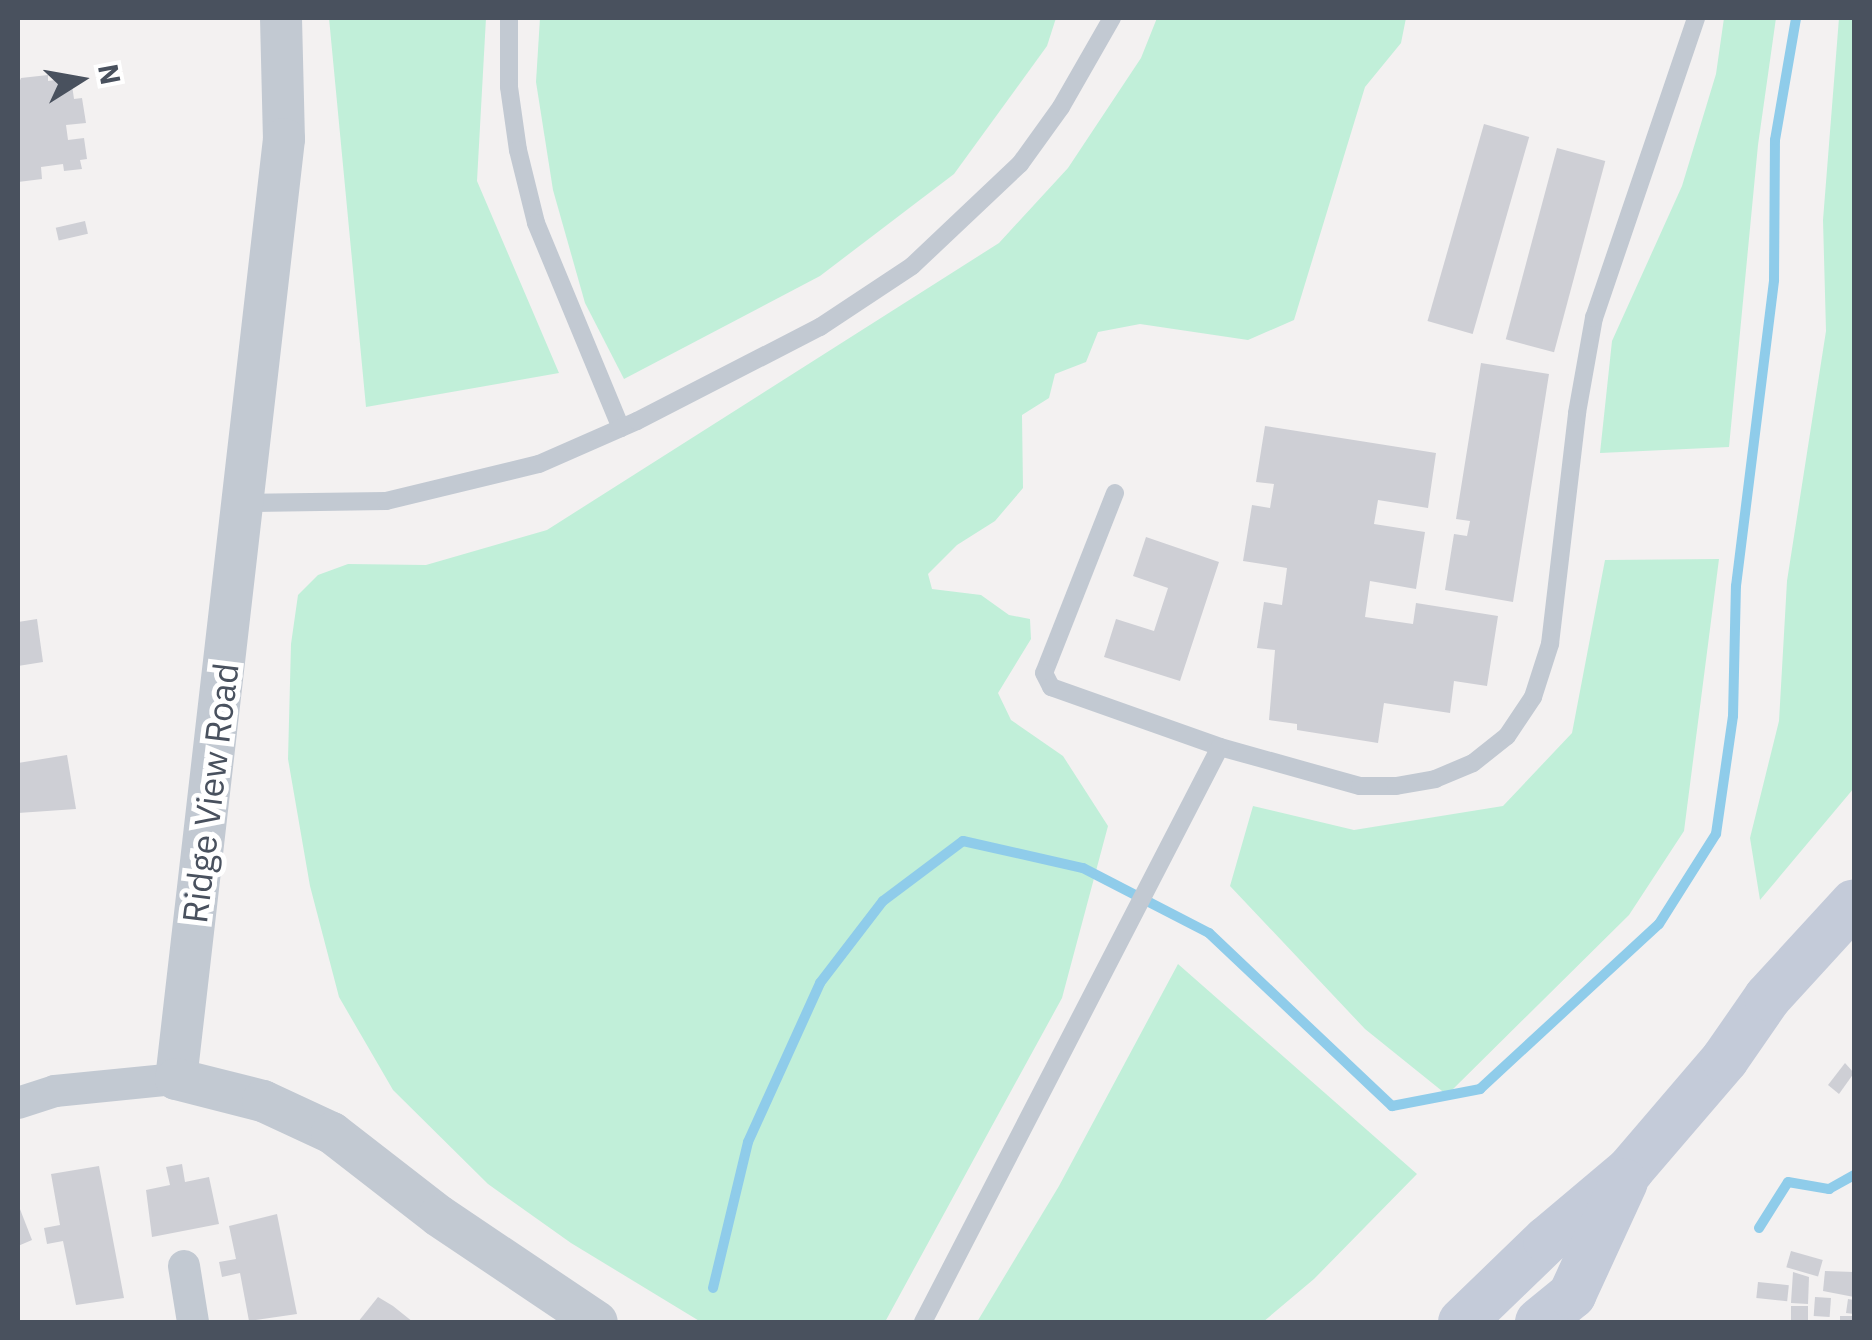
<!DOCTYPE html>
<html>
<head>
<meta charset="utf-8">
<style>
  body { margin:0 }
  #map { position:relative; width:1872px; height:1340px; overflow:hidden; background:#f3f1f1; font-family:"IBM Plex Sans",sans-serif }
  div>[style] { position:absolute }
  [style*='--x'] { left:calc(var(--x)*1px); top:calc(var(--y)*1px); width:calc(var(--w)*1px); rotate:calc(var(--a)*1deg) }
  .green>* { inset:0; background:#c1efd9 }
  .stream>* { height:10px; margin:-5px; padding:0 5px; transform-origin:5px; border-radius:5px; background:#8fccea }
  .building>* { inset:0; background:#cecfd5; transform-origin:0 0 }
  .service>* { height:18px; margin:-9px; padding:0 9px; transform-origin:9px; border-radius:9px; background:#c2c9d2 }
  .minor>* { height:32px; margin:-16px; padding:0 16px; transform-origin:16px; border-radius:16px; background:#c2c9d2 }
  .tertiary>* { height:42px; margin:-21px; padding:0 21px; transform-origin:21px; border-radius:21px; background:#c2c9d2 }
  .secondary>* { height:48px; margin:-24px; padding:0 24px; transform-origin:24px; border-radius:24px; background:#c4cbd9 }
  span { translate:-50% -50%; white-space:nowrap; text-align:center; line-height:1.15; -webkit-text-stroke:10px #fff; paint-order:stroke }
  .street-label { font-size:35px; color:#49515e }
  .frame { position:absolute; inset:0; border:20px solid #49515e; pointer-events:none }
  .north { position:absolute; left:30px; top:30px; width:100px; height:100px; -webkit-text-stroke:8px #fff; paint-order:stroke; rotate:79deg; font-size:28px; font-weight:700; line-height:40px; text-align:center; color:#49515e }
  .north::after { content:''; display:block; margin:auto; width:35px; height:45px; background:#49515e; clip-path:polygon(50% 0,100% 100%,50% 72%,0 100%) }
</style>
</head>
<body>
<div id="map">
  <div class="green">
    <div style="clip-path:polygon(329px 18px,486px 18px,477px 181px,559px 373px,366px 407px)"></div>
    <div style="clip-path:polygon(540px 18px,1056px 18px,1047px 46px,954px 174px,820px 276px,624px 379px,585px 303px,553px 190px,536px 82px)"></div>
    <div style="clip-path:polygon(1157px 18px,1406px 18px,1401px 43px,1365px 87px,1294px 320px,1248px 340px,1140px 324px,1098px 332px,1086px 362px,1055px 374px,1049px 398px,1022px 415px,1023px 488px,995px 521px,957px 545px,928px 574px,932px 589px,981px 595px,1009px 615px,1030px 619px,1031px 639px,998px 693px,1011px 720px,1063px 756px,1108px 826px,1062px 998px,987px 1135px,885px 1322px,701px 1322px,571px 1243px,488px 1184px,393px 1090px,339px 997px,310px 886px,288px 759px,291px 644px,298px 595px,318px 575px,348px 564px,426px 565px,547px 530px,999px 243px,1068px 168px,1141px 58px)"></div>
    <div style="clip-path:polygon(1724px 18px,1776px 18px,1758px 145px,1729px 447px,1600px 453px,1612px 341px,1682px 186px,1716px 74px)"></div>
    <div style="clip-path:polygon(1839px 18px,1854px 18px,1854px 788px,1760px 900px,1750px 838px,1779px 721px,1787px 581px,1826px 331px,1823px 220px)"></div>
    <div style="clip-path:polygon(1719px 559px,1684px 831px,1629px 915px,1447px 1095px,1365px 1029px,1230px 886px,1253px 806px,1354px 830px,1503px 806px,1572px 733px,1605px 560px)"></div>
    <div style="clip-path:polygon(1178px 964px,1417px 1174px,1314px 1279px,1263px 1322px,977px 1322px,1059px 1186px)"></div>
  </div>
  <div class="stream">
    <div style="--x:1759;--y:1228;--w:54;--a:-57.8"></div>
    <div style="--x:1788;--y:1182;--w:42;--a:9.7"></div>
    <div style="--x:1829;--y:1189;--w:29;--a:-29"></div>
    <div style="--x:713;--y:1288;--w:150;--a:-76.5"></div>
    <div style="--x:748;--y:1142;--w:175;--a:-65.6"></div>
    <div style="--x:820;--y:983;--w:103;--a:-52.5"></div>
    <div style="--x:883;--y:901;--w:100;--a:-36.9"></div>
    <div style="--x:963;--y:841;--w:123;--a:12.7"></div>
    <div style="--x:1083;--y:868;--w:142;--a:27.3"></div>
    <div style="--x:1209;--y:933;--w:252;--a:43.4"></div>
    <div style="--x:1392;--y:1106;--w:90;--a:-10.9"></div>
    <div style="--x:1480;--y:1089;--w:243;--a:-42.7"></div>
    <div style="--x:1659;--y:924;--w:107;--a:-57.7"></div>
    <div style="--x:1716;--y:834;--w:119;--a:-81.8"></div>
    <div style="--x:1733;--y:716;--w:130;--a:-88.7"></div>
    <div style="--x:1736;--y:586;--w:308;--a:-82.9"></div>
    <div style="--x:1774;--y:280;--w:140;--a:-89.6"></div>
    <div style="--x:1775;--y:140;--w:124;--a:-80.2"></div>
  </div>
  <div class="building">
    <div style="clip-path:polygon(48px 75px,48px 81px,71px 78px,74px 99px,82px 98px,86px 123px,66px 125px,68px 140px,84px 138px,87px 159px,80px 160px,82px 169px,64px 171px,63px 164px,41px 167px,42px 179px,18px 182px,18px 85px,21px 78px)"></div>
    <div style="left:1484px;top:124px;width:47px;height:205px;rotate:16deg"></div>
    <div style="left:1557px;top:148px;width:50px;height:198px;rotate:15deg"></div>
    <div style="left:85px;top:221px;width:13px;height:30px;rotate:77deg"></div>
    <div style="clip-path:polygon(1481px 363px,1549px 374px,1513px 602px,1445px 590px,1454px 534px,1467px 536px,1470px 521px,1456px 519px)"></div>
    <div style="clip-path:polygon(1265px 426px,1436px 453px,1428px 508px,1378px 500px,1374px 524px,1425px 532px,1416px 589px,1370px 581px,1365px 617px,1413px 624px,1416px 603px,1498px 616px,1487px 686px,1454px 681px,1450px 713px,1384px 703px,1378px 743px,1297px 730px,1297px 724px,1269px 720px,1275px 650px,1257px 648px,1264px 602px,1282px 605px,1287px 568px,1243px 561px,1252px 505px,1270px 508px,1274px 484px,1256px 482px)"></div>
    <div style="clip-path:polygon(1146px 537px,1219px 562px,1180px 681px,1104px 657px,1116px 619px,1154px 631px,1168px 588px,1133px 576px)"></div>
    <div style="clip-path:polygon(37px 619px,43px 662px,18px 666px,18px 622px)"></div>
    <div style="clip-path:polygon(67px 755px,76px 809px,18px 813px,18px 763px)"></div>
    <div style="clip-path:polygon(1845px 1063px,1854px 1073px,1839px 1094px,1828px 1085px)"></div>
    <div style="clip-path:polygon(182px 1164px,185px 1182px,209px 1177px,219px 1224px,152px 1237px,146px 1190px,170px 1185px,166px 1167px)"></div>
    <div style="clip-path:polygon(99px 1166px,124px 1298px,76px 1305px,63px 1241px,47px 1244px,44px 1228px,60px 1225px,51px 1174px)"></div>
    <div style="clip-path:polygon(18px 1204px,32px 1240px,18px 1246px)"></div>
    <div style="clip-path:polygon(277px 1214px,297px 1314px,249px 1321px,240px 1273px,222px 1277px,219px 1262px,236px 1259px,229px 1226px)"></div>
    <div style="left:1791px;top:1251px;width:33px;height:17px;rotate:16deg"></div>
    <div style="clip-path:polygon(1825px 1271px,1854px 1272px,1854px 1297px,1823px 1291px)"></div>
    <div style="clip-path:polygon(1793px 1272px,1809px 1277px,1808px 1304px,1791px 1303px)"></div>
    <div style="left:1758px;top:1282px;width:31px;height:16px;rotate:6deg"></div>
    <div style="clip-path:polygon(378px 1297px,393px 1306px,413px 1322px,358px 1322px)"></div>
    <div style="left:1815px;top:1297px;width:16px;height:19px;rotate:4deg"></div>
    <div style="clip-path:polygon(1848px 1299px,1854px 1300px,1854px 1314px,1846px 1313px)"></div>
    <div style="left:1791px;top:1306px;width:17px;height:14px"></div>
    <div style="left:1840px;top:1316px;width:14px;height:6px"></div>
  </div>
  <div class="service">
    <div style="--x:509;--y:18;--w:69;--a:90"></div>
    <div style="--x:509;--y:87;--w:64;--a:81.9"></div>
    <div style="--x:518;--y:150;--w:75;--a:76.1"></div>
    <div style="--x:536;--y:223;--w:222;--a:67.5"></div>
    <div style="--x:1115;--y:493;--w:193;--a:111.5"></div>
    <div style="--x:1044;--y:673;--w:16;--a:63"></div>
    <div style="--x:1051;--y:687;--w:179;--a:19.5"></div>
    <div style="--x:1220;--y:747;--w:145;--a:15.6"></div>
    <div style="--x:1360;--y:786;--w:36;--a:0"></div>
    <div style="--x:1396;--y:786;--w:40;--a:-10"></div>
    <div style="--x:1435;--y:779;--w:41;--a:-22.8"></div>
    <div style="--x:1473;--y:763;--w:43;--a:-38.5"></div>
    <div style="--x:1507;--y:736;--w:47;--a:-56.3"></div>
    <div style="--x:1533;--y:697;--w:56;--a:-72.2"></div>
    <div style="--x:1550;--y:644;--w:233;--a:-83.3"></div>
    <div style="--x:1577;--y:413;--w:97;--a:-79.9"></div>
    <div style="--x:1594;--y:318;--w:317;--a:-71.2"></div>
    <div style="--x:245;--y:503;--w:141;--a:-0.8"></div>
    <div style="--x:386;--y:501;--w:157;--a:-13.6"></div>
    <div style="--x:539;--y:464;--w:107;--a:-23.7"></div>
    <div style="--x:637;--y:421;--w:206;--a:-27.2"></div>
    <div style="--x:820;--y:327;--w:110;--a:-33.5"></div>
    <div style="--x:912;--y:266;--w:149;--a:-43.4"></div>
    <div style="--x:1020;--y:164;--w:70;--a:-54.3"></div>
    <div style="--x:1061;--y:107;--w:103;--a:-60.2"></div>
    <div style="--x:923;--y:1322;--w:647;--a:-62.68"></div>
  </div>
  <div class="minor">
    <div style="--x:18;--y:1103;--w:39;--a:-18"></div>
    <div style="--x:55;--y:1091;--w:122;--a:-5.7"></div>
    <div style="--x:184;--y:1266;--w:57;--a:80.9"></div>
  </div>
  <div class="tertiary">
    <div style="--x:281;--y:18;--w:121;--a:88.6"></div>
    <div style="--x:284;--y:139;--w:946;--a:96.55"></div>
    <div style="--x:176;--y:1079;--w:90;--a:14.2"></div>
    <div style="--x:263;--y:1101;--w:76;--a:24.9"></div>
    <div style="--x:332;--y:1133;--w:135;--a:37.8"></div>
    <div style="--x:439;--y:1216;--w:190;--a:33.9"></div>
  </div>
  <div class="secondary">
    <div style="--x:1462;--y:1322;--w:118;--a:-44"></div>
    <div style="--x:1547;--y:1240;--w:109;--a:-40.1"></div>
    <div style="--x:1630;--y:1170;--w:146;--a:-49.4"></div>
    <div style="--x:1725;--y:1059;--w:75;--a:-55.3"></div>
    <div style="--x:1768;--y:997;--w:127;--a:-47.5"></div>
    <div style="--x:1539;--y:1322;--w:43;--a:-39.3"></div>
    <div style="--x:1572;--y:1295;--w:124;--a:-65.3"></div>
  </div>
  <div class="street-label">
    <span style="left:210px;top:793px;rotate:-83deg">Ridge View Road</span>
  </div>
  <div class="frame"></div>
  <div class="north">N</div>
</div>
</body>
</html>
